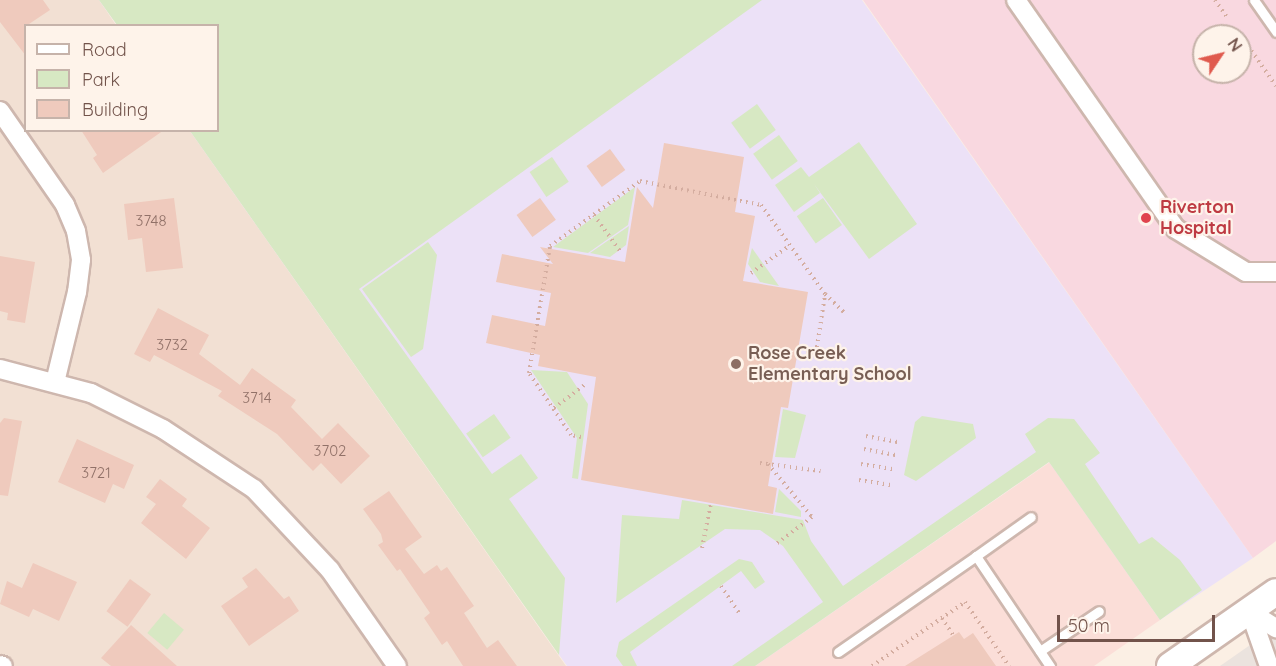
<!DOCTYPE html>
<html>
<head>
<meta charset="utf-8">
<style>
  body { margin:0 }
  #map { position:relative; width:1276px; height:666px; overflow:hidden; background:#fbefe4; font-family:Quicksand,sans-serif }
  div>[style] { position:absolute }
  [style*='--x'] { left:calc(var(--x)*1px); top:calc(var(--y)*1px); width:calc(var(--w)*1px); rotate:calc(var(--a)*1deg) }
  .residential>* { inset:0; background:#f2e0d3 }
  .commercial>* { inset:0; background:#fbded8 }
  .industrial>* { inset:0; background:#ebe3de }
  .education>* { inset:0; background:#ece1f7 }
  .medical>* { inset:0; background:#f9d8e0 }
  .green>* { inset:0; background:#d7e8c3; transform-origin:0 0 }
  .building>* { inset:0; background:#efcabd; transform-origin:0 0 }
  .path>* { height:4px; margin-top:-2px; transform-origin:0; background:repeating-linear-gradient(90deg,#d4ada0 0 1.5px,transparent 0 6px) }
  .roads { filter:drop-shadow(2px 0 #ceb7ae) drop-shadow(-2px 0 #ceb7ae) drop-shadow(0 2px #ceb7ae) drop-shadow(0 -2px #ceb7ae) }
  .service>* { height:9px; margin:-4.5px; padding:0 4.5px; transform-origin:4.5px; border-radius:4.5px; background:#fff }
  .minor>* { height:18px; margin:-9px; padding:0 9px; transform-origin:9px; border-radius:9px; background:#fff }
  .secondary>* { height:26px; margin:-13px; padding:0 13px; transform-origin:13px; border-radius:13px; background:#fff }
  .dots>* { width:16px; height:16px; translate:-50% -50%; box-sizing:border-box; border:3px solid #fef3ea; border-radius:50% }
  span { translate:-50% -50%; white-space:nowrap; text-align:center; line-height:1.15; -webkit-text-stroke:4.5px #fef3ea; paint-order:stroke }
  .number-label { font-size:15px; color:#917168 }
  .number-label span { -webkit-text-stroke-width:0 }
  .health-label { font-size:18px; color:#be3a42; font-weight:700 }
  .left { translate:0 -50%; text-align:left }
  .education-label { font-size:18px; color:#785e54; font-weight:700 }
  .legend { position:absolute; left:24px; top:24px; width:195px; height:108px; box-sizing:border-box; background:#fef3ea; border:2px solid #c6b3aa; margin:0; padding:8px 10px; list-style:none; font-size:18px; color:#72534b }
  .legend li { display:flex; align-items:center; gap:12px; height:30px }
  .legend b { width:30px; border:2px solid #c6b3aa }
  .north { position:absolute; left:1192px; top:24px; width:60px; height:60px; box-sizing:border-box; background:#fef3ea; border:2px solid #c6b3aa; border-radius:50%; rotate:55deg; font-size:16px; font-weight:700; line-height:24px; text-align:center; color:#72534b }
  .north::after { content:''; display:block; margin:auto; width:21px; height:27px; background:#e05a4e; clip-path:polygon(50% 0,100% 100%,50% 72%,0 100%) }
  .scale { position:absolute; left:1057px; top:615px; width:158px; height:27px; box-sizing:border-box; border:3px solid #72534b; border-top:0; padding-left:8px; font-size:18px; line-height:21px; white-space:nowrap; color:#72534b; -webkit-text-stroke:4px #fef3ea; paint-order:stroke }
</style>
</head>
<body>
<div id="map">
  <div class="residential">
    <div style="clip-path:polygon(0 0,99px 0,116px 25px,26px 26px,26px 130px,190px 131px,566px 666px,0 666px)"></div>
  </div>
  <div class="commercial">
    <div style="clip-path:polygon(1050px 462px,1160px 620px,1094px 666px,755px 666px)"></div>
  </div>
  <div class="industrial">
    <div style="clip-path:polygon(1276px 627px,1276px 666px,1220px 666px)"></div>
  </div>
  <div class="education">
    <div style="clip-path:polygon(99px 0,862px 0,1253px 558px,1160px 620px,1049px 462px,755px 666px,567px 666px,190px 131px,218px 130px,218px 26px,117px 25px)"></div>
  </div>
  <div class="medical">
    <div style="clip-path:polygon(evenodd,863px 0,1276px 0,1276px 541px,1253px 558px,863px 0,1204px 36px,1240px 36px,1240px 72px,1204px 72px,1204px 36px)"></div>
  </div>
  <div class="green">
    <div style="clip-path:polygon(99px 0,762px 0,359px 289px,492px 474px,521px 454px,538px 478px,509px 499px,565px 578px,559px 655px,190px 131px,218px 130px,218px 26px,117px 25px)"></div>
    <div style="left:757px;top:104px;width:32px;height:32px;rotate:54deg"></div>
    <div style="left:779px;top:135px;width:32px;height:32px;rotate:54deg"></div>
    <div style="clip-path:polygon(859px 142px,917px 224px,869px 259px,814px 184px,820px 193px,794px 212px,775px 185px,801px 167px,809px 177px)"></div>
    <div style="left:552px;top:157px;width:30px;height:27px;rotate:56deg"></div>
    <div style="clip-path:polygon(635px 187px,628px 225px,588px 253px,553px 247px)"></div>
    <div style="left:823px;top:198px;width:33px;height:32px;rotate:55deg"></div>
    <div style="clip-path:polygon(629px 226px,626px 245px,610px 257px,590px 253px)"></div>
    <div style="clip-path:polygon(428px 242px,437px 255px,423px 349px,411px 357px,362px 289px)"></div>
    <div style="clip-path:polygon(752px 248px,779px 286px,760px 282px,748px 264px)"></div>
    <div style="clip-path:polygon(531px 370px,567px 372px,588px 404px,578px 479px,572px 478px,577px 438px)"></div>
    <div style="clip-path:polygon(783px 409px,806px 415px,795px 458px,775px 457px)"></div>
    <div style="left:494px;top:414px;width:29px;height:34px;rotate:55deg"></div>
    <div style="clip-path:polygon(922px 416px,973px 424px,976px 438px,916px 481px,904px 475px,915px 422px)"></div>
    <div style="clip-path:polygon(1048px 418px,1074px 419px,1100px 453px,1085px 464px,1139px 544px,1152px 537px,1180px 560px,1202px 590px,1160px 620px,1049px 462px,755px 666px,732px 666px,823px 602px,783px 546px,760px 530px,725px 529px,616px 603px,622px 515px,679px 519px,682px 500px,803px 520px,811px 541px,843px 586px,1036px 452px,1025px 434px)"></div>
    <div style="clip-path:polygon(779px 489px,801px 511px,801px 517px,775px 512px)"></div>
    <div style="clip-path:polygon(739px 559px,752px 562px,765px 582px,755px 589px,741px 571px,630px 652px,637px 666px,623px 666px,616px 656px,619px 642px)"></div>
    <div style="left:164px;top:613px;width:26px;height:26px;rotate:40deg"></div>
  </div>
  <div class="building">
    <div style="clip-path:polygon(0 0,43px 0,50px 10px,26px 26px,26px 56px,0 22px)"></div>
    <div style="clip-path:polygon(81px 130px,164px 130px,103px 173px,93px 158px,97px 155px)"></div>
    <div style="clip-path:polygon(664px 143px,744px 157px,735px 212px,755px 216px,743px 281px,808px 292px,788px 408px,781px 407px,768px 486px,777px 488px,773px 514px,581px 480px,596px 377px,538px 366px,540px 355px,486px 343px,492px 315px,545px 326px,551px 293px,496px 282px,502px 254px,553px 264px,540px 247px,625px 262px,637px 187px,653px 208px)"></div>
    <div style="left:610px;top:149px;width:26px;height:29px;rotate:54deg"></div>
    <div style="clip-path:polygon(174px 198px,183px 268px,146px 272px,142px 238px,128px 240px,124px 204px)"></div>
    <div style="left:540px;top:198px;width:27px;height:29px;rotate:54deg"></div>
    <div style="clip-path:polygon(0 256px,35px 262px,25px 323px,7px 320px,8px 313px,0 311px)"></div>
    <div style="clip-path:polygon(158px 308px,209px 335px,199px 354px,240px 385px,252px 368px,296px 400px,291px 407px,322px 439px,338px 423px,370px 456px,341px 484px,321px 463px,313px 471px,277px 434px,218px 396px,222px 391px,154px 355px,150px 362px,134px 354px)"></div>
    <div style="clip-path:polygon(4px 418px,22px 421px,8px 496px,0 495px,0 423px)"></div>
    <div style="clip-path:polygon(77px 439px,134px 465px,124px 489px,113px 484px,105px 503px,58px 482px)"></div>
    <div style="clip-path:polygon(160px 479px,187px 499px,182px 506px,210px 528px,186px 559px,141px 523px,156px 504px,146px 497px)"></div>
    <div style="clip-path:polygon(389px 491px,422px 537px,405px 549px,424px 574px,437px 565px,441px 571px,447px 567px,474px 606px,464px 613px,487px 648px,498px 640px,517px 666px,463px 666px,447px 641px,442px 645px,424px 618px,430px 613px,400px 569px,397px 571px,378px 545px,383px 542px,381px 534px,363px 509px)"></div>
    <div style="clip-path:polygon(33px 563px,77px 582px,59px 621px,33px 609px,29px 617px,0 604px,7px 581px,22px 588px)"></div>
    <div style="clip-path:polygon(256px 568px,284px 599px,289px 596px,299px 611px,249px 646px,221px 606px,248px 587px,242px 578px)"></div>
    <div style="left:130px;top:579px;width:26px;height:40px;rotate:36deg"></div>
    <div style="clip-path:polygon(131px 625px,177px 666px,111px 666px,101px 658px)"></div>
    <div style="clip-path:polygon(959px 632px,964px 639px,973px 633px,996px 666px,905px 666px)"></div>
  </div>
  <div class="path">
    <div style="--x:1215;--y:0;--w:21;--a:55"></div>
    <div style="--x:1241;--y:36;--w:61;--a:55"></div>
    <div style="--x:594;--y:215;--w:44;--a:54.2"></div>
    <div style="--x:751;--y:273;--w:47;--a:-35.4"></div>
    <div style="--x:806;--y:351;--w:36;--a:13"></div>
    <div style="--x:816;--y:353;--w:59;--a:-81.2"></div>
    <div style="--x:554;--y:408;--w:41;--a:-37.1"></div>
    <div style="--x:866;--y:436;--w:33;--a:11"></div>
    <div style="--x:581;--y:437;--w:10;--a:-169"></div>
    <div style="--x:571;--y:435;--w:75;--a:-124.1"></div>
    <div style="--x:529;--y:373;--w:129;--a:-80.6"></div>
    <div style="--x:550;--y:246;--w:111;--a:-35.8"></div>
    <div style="--x:640;--y:181;--w:123;--a:11.2"></div>
    <div style="--x:761;--y:205;--w:110;--a:54.3"></div>
    <div style="--x:825;--y:294;--w:28;--a:44"></div>
    <div style="--x:864;--y:449;--w:33;--a:11"></div>
    <div style="--x:760;--y:463;--w:61;--a:7.6"></div>
    <div style="--x:768;--y:464;--w:69;--a:50.3"></div>
    <div style="--x:812;--y:517;--w:45;--a:143.1"></div>
    <div style="--x:861;--y:464;--w:33;--a:9"></div>
    <div style="--x:859;--y:480;--w:32;--a:9"></div>
    <div style="--x:702;--y:548;--w:46;--a:-78.7"></div>
    <div style="--x:721;--y:586;--w:32;--a:56"></div>
    <div style="--x:942;--y:618;--w:20;--a:57"></div>
    <div style="--x:872;--y:666;--w:113;--a:-34.5"></div>
    <div style="--x:965;--y:602;--w:78;--a:55.5"></div>
  </div>
  <div class="roads">
    <div class="service">
      <div style="--x:1254;--y:0;--w:39;--a:55"></div>
      <div style="--x:976;--y:556;--w:67;--a:-35.3"></div>
      <div style="--x:1040;--y:651;--w:71;--a:-34.1"></div>
      <div style="--x:838;--y:652;--w:168;--a:-34.8"></div>
      <div style="--x:976;--y:556;--w:133;--a:56.1"></div>
    </div>
    <div class="minor">
      <div style="--x:1016;--y:0;--w:279;--a:55.1"></div>
      <div style="--x:1176;--y:229;--w:82;--a:31.6"></div>
      <div style="--x:1246;--y:272;--w:30;--a:0"></div>
      <div style="--x:0;--y:111;--w:114;--a:55.3"></div>
      <div style="--x:65;--y:205;--w:28;--a:67"></div>
      <div style="--x:76;--y:231;--w:29;--a:80"></div>
      <div style="--x:81;--y:260;--w:32;--a:97"></div>
      <div style="--x:77;--y:292;--w:93;--a:103.7"></div>
      <div style="--x:0;--y:369;--w:94;--a:14.8"></div>
      <div style="--x:91;--y:393;--w:80;--a:26.6"></div>
      <div style="--x:163;--y:429;--w:109;--a:33.4"></div>
      <div style="--x:254;--y:489;--w:111;--a:46.8"></div>
      <div style="--x:330;--y:570;--w:117;--a:55.1"></div>
      <div style="--x:1250;--y:612;--w:57;--a:70.6"></div>
      <div style="--x:1250;--y:612;--w:31;--a:32"></div>
      <div style="--x:0;--y:665;--w:3;--a:18"></div>
    </div>
    <div class="secondary">
      <div style="--x:1170;--y:666;--w:129;--a:-34.9"></div>
    </div>
  </div>
  <div class="dots">
    <div style="left:1146px;top:218px;background:#e0444e"></div>
    <div style="left:736px;top:364px;background:#8d6e63"></div>
  </div>
  <div class="number-label">
    <span style="left:151px;top:221px">3748</span>
    <span style="left:172px;top:345px">3732</span>
    <span style="left:257px;top:398px">3714</span>
    <span style="left:330px;top:451px">3702</span>
    <span style="left:96px;top:473px">3721</span>
  </div>
  <div class="health-label">
    <span class="left" style="left:1160px;top:218px">Riverton<br>Hospital</span>
  </div>
  <div class="education-label">
    <span class="left" style="left:748px;top:364px">Rose Creek<br>Elementary School</span>
  </div>
  <ul class="legend">
  <li><b style="height:8px;background:#fff"></b>Road</li>
  <li><b style="height:16px;background:#d7e8c3"></b>Park</li>
  <li><b style="height:16px;background:#efcabd"></b>Building</li>
  </ul>
  <div class="north">N</div>
  <div class="scale">50 m</div>
</div>
</body>
</html>
